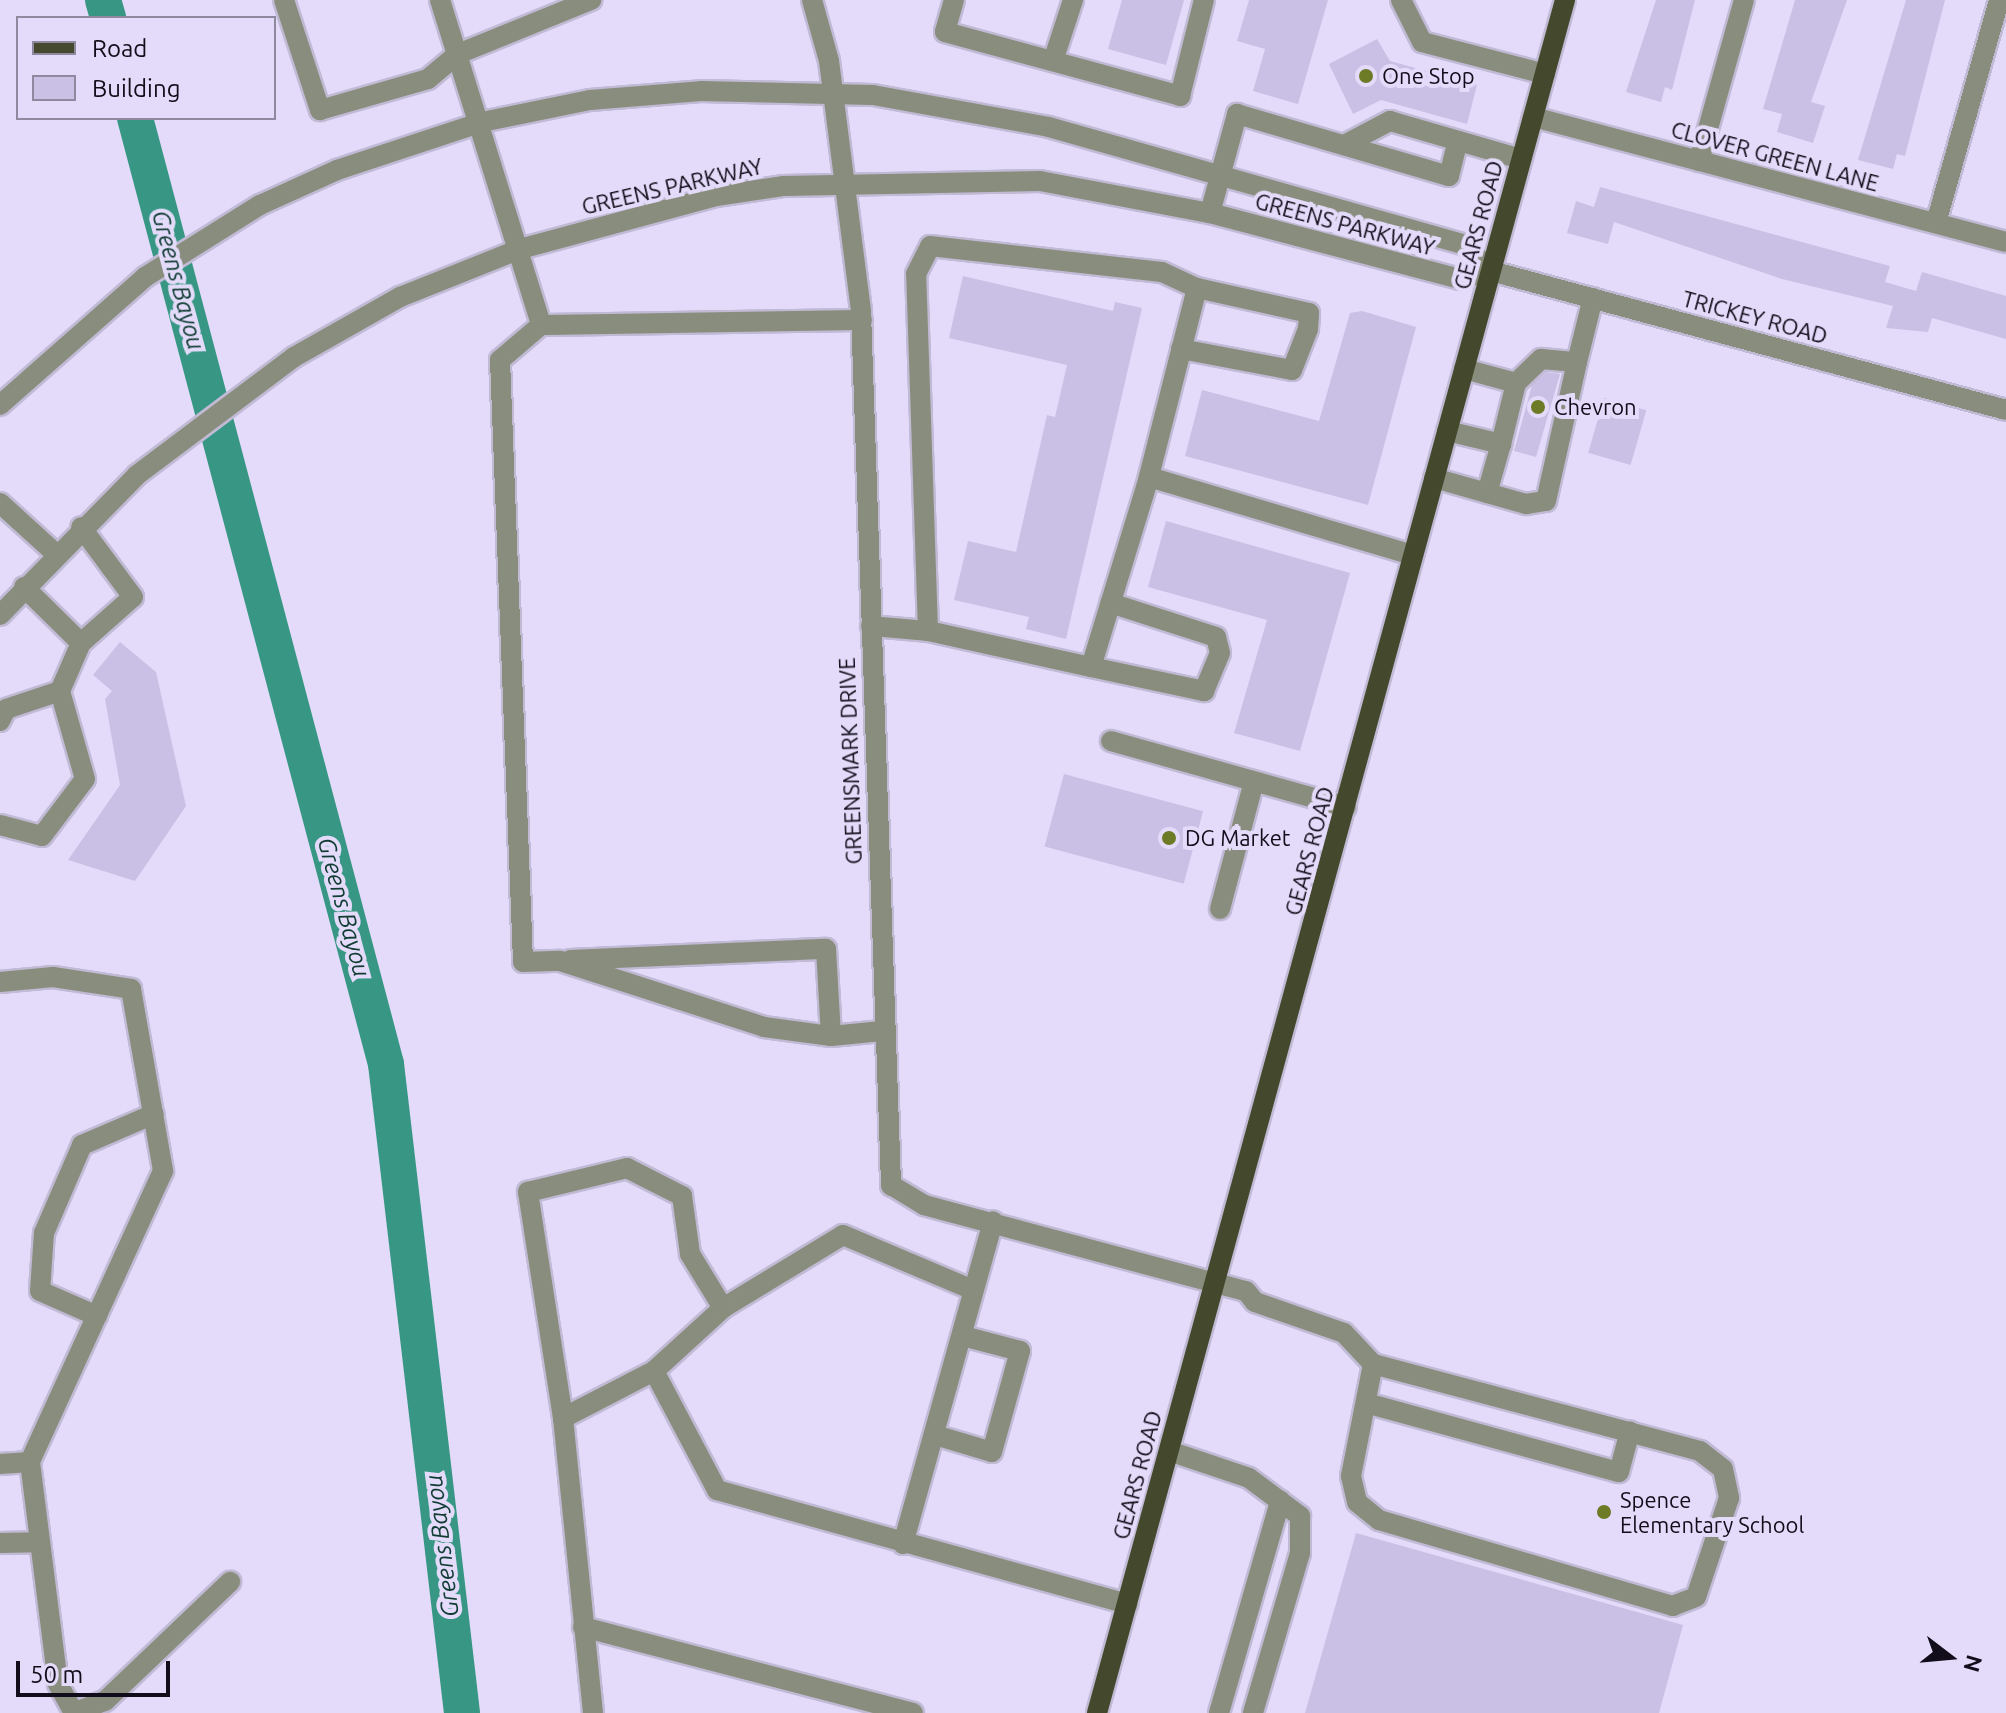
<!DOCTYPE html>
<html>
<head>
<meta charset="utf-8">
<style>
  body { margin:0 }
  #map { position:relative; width:2006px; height:1713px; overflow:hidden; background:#e3dbf9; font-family:Ubuntu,sans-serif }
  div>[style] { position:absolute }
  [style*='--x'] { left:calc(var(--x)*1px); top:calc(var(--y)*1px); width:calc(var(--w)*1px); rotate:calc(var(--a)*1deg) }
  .river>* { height:36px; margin:-18px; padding:0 18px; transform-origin:18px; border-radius:18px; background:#389784 }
  .building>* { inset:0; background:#cac0e6; transform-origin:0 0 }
  .roads { filter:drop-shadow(2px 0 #c1bad5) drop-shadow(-2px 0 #c1bad5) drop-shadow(0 2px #c1bad5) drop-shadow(0 -2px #c1bad5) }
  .minor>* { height:20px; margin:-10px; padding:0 10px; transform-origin:10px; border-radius:10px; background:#898d7d }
  .major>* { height:20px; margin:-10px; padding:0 10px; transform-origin:10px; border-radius:10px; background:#44492d }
  .dots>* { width:22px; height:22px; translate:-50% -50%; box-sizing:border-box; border:4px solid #e3dbf9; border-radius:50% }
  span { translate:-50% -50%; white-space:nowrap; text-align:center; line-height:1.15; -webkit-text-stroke:8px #e3dbf9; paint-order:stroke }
  .poi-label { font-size:22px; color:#110d1a }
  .left { translate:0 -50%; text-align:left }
  .street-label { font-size:22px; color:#110d1a }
  .water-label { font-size:24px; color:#113c34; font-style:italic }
  .legend { position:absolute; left:16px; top:16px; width:260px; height:104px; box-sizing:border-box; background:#e3dbf9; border:2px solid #8f89a0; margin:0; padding:10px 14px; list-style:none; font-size:24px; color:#110d1a }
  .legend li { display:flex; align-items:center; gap:16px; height:40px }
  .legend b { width:40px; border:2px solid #8f89a0 }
  .north { position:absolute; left:1910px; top:1617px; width:80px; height:80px; -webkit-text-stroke:6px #e3dbf9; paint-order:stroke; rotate:106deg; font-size:22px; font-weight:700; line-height:32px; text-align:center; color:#110d1a }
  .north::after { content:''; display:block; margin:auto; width:28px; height:36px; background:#110d1a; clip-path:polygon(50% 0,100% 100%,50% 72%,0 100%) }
  .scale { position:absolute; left:16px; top:1661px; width:154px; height:36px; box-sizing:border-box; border:4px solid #110d1a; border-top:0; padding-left:10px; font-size:24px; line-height:28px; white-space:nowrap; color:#110d1a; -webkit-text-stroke:6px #e3dbf9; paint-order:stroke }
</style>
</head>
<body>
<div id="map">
  <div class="river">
    <div style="--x:103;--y:0;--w:19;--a:74"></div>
    <div style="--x:135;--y:118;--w:979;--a:75.14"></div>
    <div style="--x:386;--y:1064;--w:653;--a:83.32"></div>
  </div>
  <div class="building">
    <div style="clip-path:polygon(1122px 0,1184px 0,1166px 65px,1108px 49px)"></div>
    <div style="clip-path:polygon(1249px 0,1328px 0,1298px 104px,1253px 91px,1265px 49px,1237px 41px)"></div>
    <div style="clip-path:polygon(1656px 0,1695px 0,1672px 90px,1665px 87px,1661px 102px,1626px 92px)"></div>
    <div style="clip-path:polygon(1795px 0,1847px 0,1811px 102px,1825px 106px,1813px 143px,1777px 132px,1782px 114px,1763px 109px)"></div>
    <div style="clip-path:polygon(1906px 0,1945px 0,1905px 156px,1897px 154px,1893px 169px,1858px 160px)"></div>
    <div style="clip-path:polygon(1377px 39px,1390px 61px,1477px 85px,1467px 124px,1381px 100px,1353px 114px,1329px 64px)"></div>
    <div style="clip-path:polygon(1600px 187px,1890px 266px,1885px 282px,1916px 291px,1922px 272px,2006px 296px,2006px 339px,1932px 318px,1928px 332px,1886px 328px,1893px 306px,1782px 279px,1614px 222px,1608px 244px,1567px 233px,1576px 201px,1594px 207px)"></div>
    <div style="clip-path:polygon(963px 276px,1113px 311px,1115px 302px,1142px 308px,1066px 639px,1026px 629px,1029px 617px,954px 600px,968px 541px,1016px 552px,1047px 415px,1055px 417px,1067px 365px,949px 338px)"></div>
    <div style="clip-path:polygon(1362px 311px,1416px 327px,1368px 505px,1185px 456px,1202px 390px,1319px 421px,1350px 313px)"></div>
    <div style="clip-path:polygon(1546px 372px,1560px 374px,1536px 457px,1514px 451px,1532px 385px)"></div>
    <div style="left:1604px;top:398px;width:44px;height:57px;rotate:16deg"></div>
    <div style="clip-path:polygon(1166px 521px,1350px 573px,1300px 751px,1234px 733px,1267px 620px,1148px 587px)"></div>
    <div style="clip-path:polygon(120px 642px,156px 672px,186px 806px,135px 881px,68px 860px,120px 785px,105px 699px,112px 691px,93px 675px)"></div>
    <div style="left:1064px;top:774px;width:144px;height:75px;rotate:15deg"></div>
    <div style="clip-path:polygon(1356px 1533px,1683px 1625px,1659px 1713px,1305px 1713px)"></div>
  </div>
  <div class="roads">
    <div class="minor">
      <div style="--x:284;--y:0;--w:116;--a:71.9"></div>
      <div style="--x:320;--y:110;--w:112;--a:-16"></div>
      <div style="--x:428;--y:79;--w:39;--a:-40"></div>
      <div style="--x:458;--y:54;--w:144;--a:-22.1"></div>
      <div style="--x:440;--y:0;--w:340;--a:72.7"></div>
      <div style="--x:541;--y:325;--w:54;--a:139.5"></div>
      <div style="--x:500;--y:360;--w:602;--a:87.81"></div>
      <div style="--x:523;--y:962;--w:37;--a:-2"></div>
      <div style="--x:560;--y:961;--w:214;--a:17.9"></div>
      <div style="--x:764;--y:1027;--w:68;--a:7.7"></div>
      <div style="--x:831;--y:1036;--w:51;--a:-5.6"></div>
      <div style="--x:812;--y:0;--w:63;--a:74.4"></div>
      <div style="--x:829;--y:61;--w:253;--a:82.7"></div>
      <div style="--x:861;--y:312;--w:874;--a:88.03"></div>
      <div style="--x:891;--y:1185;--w:39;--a:31"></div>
      <div style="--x:924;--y:1205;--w:333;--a:15"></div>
      <div style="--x:1246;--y:1291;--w:14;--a:51"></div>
      <div style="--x:1255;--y:1302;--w:94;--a:19.2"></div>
      <div style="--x:1344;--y:1333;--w:42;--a:46.9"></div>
      <div style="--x:1373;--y:1364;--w:338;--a:14.9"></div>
      <div style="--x:1700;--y:1451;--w:29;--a:38"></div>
      <div style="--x:1723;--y:1469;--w:30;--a:78"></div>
      <div style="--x:1729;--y:1498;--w:104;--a:108.4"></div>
      <div style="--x:1696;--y:1597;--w:25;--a:159"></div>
      <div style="--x:1673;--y:1606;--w:306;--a:-163.7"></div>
      <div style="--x:1379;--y:1520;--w:28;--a:-141"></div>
      <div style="--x:1357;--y:1502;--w:27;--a:-103"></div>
      <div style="--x:1351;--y:1476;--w:114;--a:-78.9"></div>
      <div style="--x:954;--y:0;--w:33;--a:106"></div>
      <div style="--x:945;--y:32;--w:244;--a:15.2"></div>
      <div style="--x:1180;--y:96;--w:99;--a:-76"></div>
      <div style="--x:1401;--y:0;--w:47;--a:63.4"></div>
      <div style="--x:1422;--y:42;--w:127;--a:14.6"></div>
      <div style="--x:1053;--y:61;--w:64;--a:-71.8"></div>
      <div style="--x:1533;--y:117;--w:489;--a:14.8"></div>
      <div style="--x:1344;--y:145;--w:52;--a:-27.6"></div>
      <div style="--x:1390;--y:121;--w:136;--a:16.2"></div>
      <div style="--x:1699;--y:161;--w:167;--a:-74.4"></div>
      <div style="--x:1210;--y:213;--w:103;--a:-74.7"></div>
      <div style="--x:1237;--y:114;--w:221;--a:16.3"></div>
      <div style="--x:1449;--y:176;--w:36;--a:-76"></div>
      <div style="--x:1936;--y:223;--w:232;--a:-74.2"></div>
      <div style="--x:541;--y:325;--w:321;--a:-0.9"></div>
      <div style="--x:1181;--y:349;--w:113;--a:10.7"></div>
      <div style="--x:1292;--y:370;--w:44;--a:-68.7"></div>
      <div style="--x:1308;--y:329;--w:16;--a:-86"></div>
      <div style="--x:1309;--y:313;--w:115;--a:-167.4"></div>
      <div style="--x:1516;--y:383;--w:35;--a:-44"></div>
      <div style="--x:1541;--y:359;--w:36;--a:5"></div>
      <div style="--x:1577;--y:362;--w:66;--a:-76"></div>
      <div style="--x:0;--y:405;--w:193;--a:-41.4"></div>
      <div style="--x:145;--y:277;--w:136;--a:-32.1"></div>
      <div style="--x:260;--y:205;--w:85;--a:-24.4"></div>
      <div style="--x:337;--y:170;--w:153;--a:-18.3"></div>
      <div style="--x:482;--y:122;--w:110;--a:-11.5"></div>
      <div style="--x:590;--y:100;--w:111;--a:-4.6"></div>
      <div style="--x:701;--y:91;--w:172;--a:1.3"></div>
      <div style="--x:873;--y:95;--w:179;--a:10.3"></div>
      <div style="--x:1049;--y:127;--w:432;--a:15.8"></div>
      <div style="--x:1465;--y:245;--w:37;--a:45"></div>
      <div style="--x:1491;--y:271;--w:533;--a:15.1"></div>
      <div style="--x:1447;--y:431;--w:56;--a:13.5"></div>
      <div style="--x:1501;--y:444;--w:63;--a:-76.2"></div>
      <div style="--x:1516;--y:383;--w:54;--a:-164.9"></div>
      <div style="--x:1434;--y:478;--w:96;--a:15.8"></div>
      <div style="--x:1526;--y:504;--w:20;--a:-9"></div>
      <div style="--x:1546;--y:501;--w:142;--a:-77.4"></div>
      <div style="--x:1487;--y:493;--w:51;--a:-74.1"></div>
      <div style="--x:0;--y:503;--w:76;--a:42.3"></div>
      <div style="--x:24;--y:587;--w:80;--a:44.5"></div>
      <div style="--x:0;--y:615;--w:196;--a:-45.6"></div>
      <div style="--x:137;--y:475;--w:196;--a:-36.9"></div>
      <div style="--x:294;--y:357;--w:122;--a:-29.5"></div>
      <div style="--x:400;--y:297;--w:129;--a:-21.8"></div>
      <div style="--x:520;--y:249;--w:203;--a:-15.1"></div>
      <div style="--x:716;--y:196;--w:69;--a:-8.4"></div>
      <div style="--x:784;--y:186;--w:256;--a:-1.1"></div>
      <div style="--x:1040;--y:181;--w:173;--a:10.7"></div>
      <div style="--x:1210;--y:213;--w:258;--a:14.8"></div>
      <div style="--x:1459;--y:279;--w:33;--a:-14"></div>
      <div style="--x:871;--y:626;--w:57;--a:5"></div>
      <div style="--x:928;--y:631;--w:357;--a:-91.9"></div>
      <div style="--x:916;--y:274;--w:31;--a:-63"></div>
      <div style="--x:930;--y:246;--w:233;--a:6.4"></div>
      <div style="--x:1162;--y:272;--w:38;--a:25"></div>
      <div style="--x:1197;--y:288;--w:195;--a:104.3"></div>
      <div style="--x:1149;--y:477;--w:275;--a:16.5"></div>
      <div style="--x:928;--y:631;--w:167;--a:12.5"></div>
      <div style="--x:1091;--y:667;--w:199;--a:-73"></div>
      <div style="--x:1091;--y:667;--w:116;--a:12"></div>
      <div style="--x:1204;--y:691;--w:41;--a:-67.2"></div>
      <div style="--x:1220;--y:653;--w:16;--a:-104"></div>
      <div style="--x:1216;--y:637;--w:111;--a:-162.2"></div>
      <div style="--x:0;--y:721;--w:13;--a:-63"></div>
      <div style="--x:6;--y:709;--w:57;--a:-18.4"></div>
      <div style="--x:1111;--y:741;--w:244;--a:15.7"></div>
      <div style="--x:0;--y:825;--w:43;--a:14.7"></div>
      <div style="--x:42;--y:836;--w:71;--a:-53"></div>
      <div style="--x:85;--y:779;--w:91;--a:-105.9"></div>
      <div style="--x:60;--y:691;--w:52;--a:-66.4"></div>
      <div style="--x:81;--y:643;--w:69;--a:-41.5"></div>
      <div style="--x:133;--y:597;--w:87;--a:-126.6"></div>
      <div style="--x:1220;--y:909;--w:132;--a:-75.1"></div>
      <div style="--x:570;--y:960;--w:256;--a:-2.5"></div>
      <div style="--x:826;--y:949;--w:87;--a:86.7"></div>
      <div style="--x:0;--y:982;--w:53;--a:-5.4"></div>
      <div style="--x:53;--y:977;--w:79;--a:8.7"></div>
      <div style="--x:131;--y:989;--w:185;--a:80"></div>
      <div style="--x:163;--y:1171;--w:320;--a:114.6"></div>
      <div style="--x:30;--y:1462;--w:224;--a:82.8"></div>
      <div style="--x:58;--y:1684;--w:33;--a:61"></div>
      <div style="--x:97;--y:1316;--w:62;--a:-156.3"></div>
      <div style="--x:40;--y:1291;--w:58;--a:-86.1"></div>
      <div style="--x:44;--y:1233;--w:96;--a:-66.6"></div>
      <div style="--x:82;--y:1145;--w:78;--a:-23.3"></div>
      <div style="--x:654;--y:1371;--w:135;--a:62.1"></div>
      <div style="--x:717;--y:1490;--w:426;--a:15.5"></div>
      <div style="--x:1366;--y:1403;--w:262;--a:15.3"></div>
      <div style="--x:1619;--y:1472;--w:42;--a:-75"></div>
      <div style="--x:563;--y:1418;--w:102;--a:-27.3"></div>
      <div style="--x:654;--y:1371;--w:93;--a:-42.4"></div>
      <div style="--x:723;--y:1308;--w:140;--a:-31.3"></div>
      <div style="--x:843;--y:1235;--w:139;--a:22.9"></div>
      <div style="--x:935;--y:1435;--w:59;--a:16.6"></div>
      <div style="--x:992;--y:1452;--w:105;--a:-74.5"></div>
      <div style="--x:1020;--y:1351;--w:59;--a:-165.3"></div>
      <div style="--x:1169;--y:1451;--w:84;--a:18.6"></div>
      <div style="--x:1249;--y:1478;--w:64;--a:36.7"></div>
      <div style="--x:1300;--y:1516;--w:37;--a:90"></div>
      <div style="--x:1300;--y:1553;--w:167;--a:106.4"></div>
      <div style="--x:0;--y:1464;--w:30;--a:-4"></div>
      <div style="--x:0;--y:1543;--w:39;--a:-1"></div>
      <div style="--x:903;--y:1544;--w:335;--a:-74.4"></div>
      <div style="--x:583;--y:1627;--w:341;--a:14.6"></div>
      <div style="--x:73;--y:1713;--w:34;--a:-21"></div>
      <div style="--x:105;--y:1701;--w:173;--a:-43.6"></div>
      <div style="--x:593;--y:1713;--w:297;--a:-95.8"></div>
      <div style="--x:563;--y:1418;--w:229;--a:-98.8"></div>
      <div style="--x:528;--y:1192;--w:102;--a:-13.6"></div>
      <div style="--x:627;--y:1168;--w:62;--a:27"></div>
      <div style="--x:682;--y:1196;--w:59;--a:82.1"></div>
      <div style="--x:690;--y:1254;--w:63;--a:58.6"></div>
      <div style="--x:1219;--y:1713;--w:221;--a:-73.9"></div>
    </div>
    <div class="major">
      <div style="--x:1097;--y:1713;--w:1776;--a:-74.72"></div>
    </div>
  </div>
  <div class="dots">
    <div style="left:1366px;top:76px;background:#6d7a26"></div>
    <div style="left:1538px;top:407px;background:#6d7a26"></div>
    <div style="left:1169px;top:838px;background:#6d7a26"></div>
    <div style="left:1604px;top:1512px;background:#6d7a26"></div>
  </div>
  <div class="poi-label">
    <span class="left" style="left:1382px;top:76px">One Stop</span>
    <span class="left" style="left:1554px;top:407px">Chevron</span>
    <span class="left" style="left:1185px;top:838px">DG Market</span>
    <span class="left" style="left:1620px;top:1512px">Spence<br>Elementary School</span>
  </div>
  <div class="street-label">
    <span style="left:1775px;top:156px;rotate:15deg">CLOVER GREEN LANE</span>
    <span style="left:672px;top:186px;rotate:-13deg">GREENS PARKWAY</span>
    <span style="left:1345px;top:224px;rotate:15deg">GREENS PARKWAY</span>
    <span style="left:1478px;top:225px;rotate:-75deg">GEARS ROAD</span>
    <span style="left:1755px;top:317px;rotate:15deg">TRICKEY ROAD</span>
    <span style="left:850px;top:761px;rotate:-92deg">GREENSMARK DRIVE</span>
    <span style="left:1309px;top:851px;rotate:-75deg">GEARS ROAD</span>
    <span style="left:1137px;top:1475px;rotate:-75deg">GEARS ROAD</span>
  </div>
  <div class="water-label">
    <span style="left:178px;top:280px;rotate:75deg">Greens Bayou</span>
    <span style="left:344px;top:907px;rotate:75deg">Greens Bayou</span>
    <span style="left:442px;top:1546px;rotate:-97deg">Greens Bayou</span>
  </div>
  <ul class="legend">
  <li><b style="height:10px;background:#44492d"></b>Road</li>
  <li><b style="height:22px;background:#cac0e6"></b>Building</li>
  </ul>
  <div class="north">N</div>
  <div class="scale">50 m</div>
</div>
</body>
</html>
